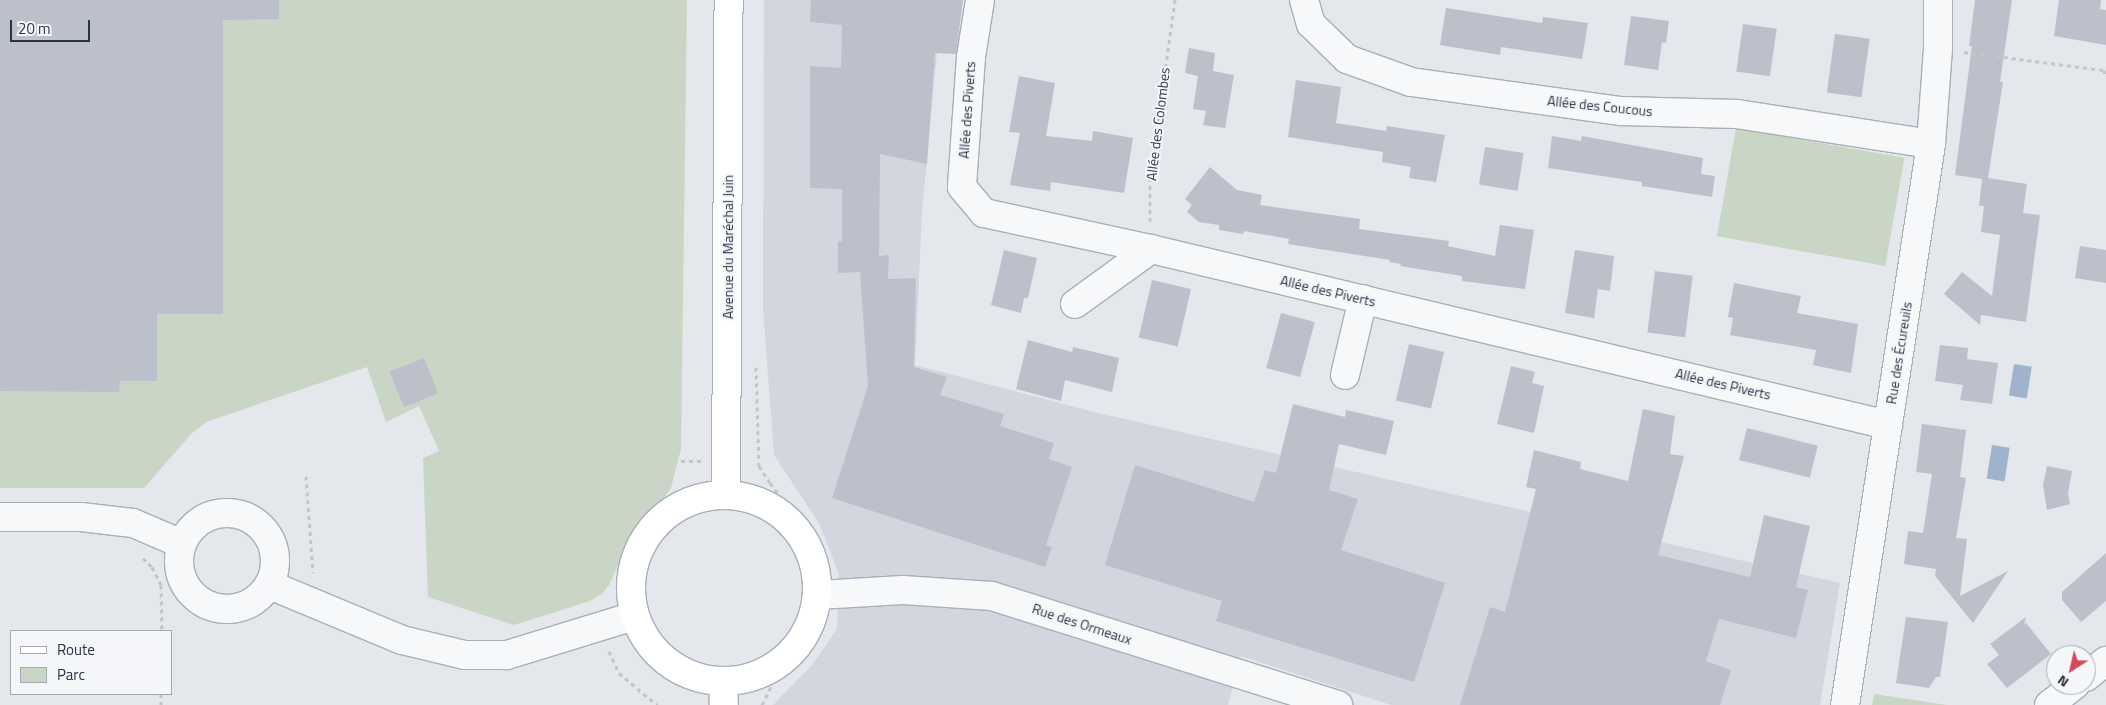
<!DOCTYPE html>
<html>
<head>
<meta charset="utf-8">
<style>
  body { margin:0 }
  #map { position:relative; width:2106px; height:705px; overflow:hidden; background:#e4e7ec; font-family:"Titillium Web",sans-serif }
  div>[style] { position:absolute }
  [style*='--x'] { left:calc(var(--x)*1px); top:calc(var(--y)*1px); width:calc(var(--w)*1px); rotate:calc(var(--a)*1deg) }
  .built>* { inset:0; background:#d2d6de }
  .green>* { inset:0; background:#c9d6c5; transform-origin:0 0 }
  .water>* { inset:0; background:#9fb4cc; transform-origin:0 0 }
  .building>* { inset:0; background:#bbc0ca; transform-origin:0 0 }
  .path>* { height:3px; margin-top:-1.5px; transform-origin:0; background:repeating-linear-gradient(90deg,#c2c5cb 0 4px,transparent 0 8px) }
  .roads { filter:drop-shadow(1px 0 #a9aeb7) drop-shadow(-1px 0 #a9aeb7) drop-shadow(0 1px #a9aeb7) drop-shadow(0 -1px #a9aeb7) }
  .minor>* { height:28px; margin:-14px; padding:0 14px; transform-origin:14px; border-radius:14px; background:#f7f8fa }
  .minor>.ring { margin:-14px; padding:0; box-sizing:content-box; background:none; border:28px solid #f7f8fa; border-radius:50% }
  .major>* { height:28px; margin:-14px; padding:0 14px; transform-origin:14px; border-radius:14px; background:#fff }
  .major>.ring { margin:-14px; padding:0; box-sizing:content-box; background:none; border:28px solid #fff; border-radius:50% }
  span { translate:-50% -50%; white-space:nowrap; text-align:center; line-height:1.15; -webkit-text-stroke:4px #f4f6f9; paint-order:stroke }
  .street-label { font-size:14px; color:#2b3445 }
  .legend { position:absolute; left:10px; top:630px; width:162px; height:65px; box-sizing:border-box; background:#f4f6f9; border:1px solid #a4a8b1; margin:0; padding:6px 9px; list-style:none; font-size:15px; color:#2b3445 }
  .legend li { display:flex; align-items:center; gap:10px; height:25px }
  .legend b { width:25px; border:1px solid #a4a8b1 }
  .north { position:absolute; left:2046px; top:645px; width:50px; height:50px; box-sizing:border-box; background:#f4f6f9; border:1px solid #a4a8b1; border-radius:50%; rotate:215deg; font-size:14px; font-weight:700; line-height:20px; text-align:center; color:#2b3445 }
  .north::after { content:''; display:block; margin:auto; width:18px; height:22px; background:#d1495b; clip-path:polygon(50% 0,100% 100%,50% 72%,0 100%) }
  .scale { position:absolute; left:10px; top:20px; width:80px; height:22px; box-sizing:border-box; border:2px solid #2b3445; border-top:0; padding-left:6px; font-size:15px; line-height:18px; white-space:nowrap; color:#2b3445; -webkit-text-stroke:4px #f4f6f9; paint-order:stroke }
</style>
</head>
<body>
<div id="map">
  <div class="built">
    <div style="clip-path:polygon(764px 0,942px 0,922px 211px,915px 365px,1094px 412px,1840px 583px,1820px 705px,1391px 705px,1241px 656px,1228px 705px,773px 705px,812px 665px,837px 629px,839px 574px,819px 523px,774px 455px,763px 309px)"></div>
  </div>
  <div class="green">
    <div style="clip-path:polygon(0 0,687px 0,681px 449px,671px 488px,623px 555px,609px 585px,602px 594px,590px 601px,514px 625px,428px 597px,423px 458px,439px 451px,419px 406px,386px 422px,367px 367px,206px 422px,191px 434px,144px 488px,0 488px)"></div>
    <div style="left:1736px;top:128px;width:171px;height:110px;rotate:10deg"></div>
    <div style="clip-path:polygon(1874px 694px,1947px 705px,1872px 705px)"></div>
  </div>
  <div class="water">
    <div style="left:2014px;top:364px;width:18px;height:32px;rotate:9deg"></div>
    <div style="left:1992px;top:445px;width:18px;height:34px;rotate:9deg"></div>
  </div>
  <div class="building">
    <div style="clip-path:polygon(0 0,279px 0,279px 19px,223px 20px,223px 314px,157px 314px,157px 381px,120px 381px,119px 392px,0 391px)"></div>
    <div style="clip-path:polygon(811px 0,963px 0,956px 54px,935px 53px,927px 164px,880px 154px,879px 256px,889px 255px,888px 279px,916px 278px,914px 367px,947px 377px,940px 395px,1004px 414px,1000px 426px,1054px 443px,1049px 459px,1072px 467px,1046px 545px,1052px 547px,1045px 567px,832px 498px,868px 386px,860px 272px,838px 273px,838px 241px,842px 241px,842px 189px,810px 188px,810px 66px,841px 68px,842px 25px,810px 22px)"></div>
    <div style="clip-path:polygon(1975px 0,2012px 0,2000px 82px,2003px 82px,1988px 178px,2027px 184px,2023px 213px,2040px 215px,2026px 322px,1981px 315px,1980px 325px,1944px 294px,1962px 272px,1992px 296px,2000px 235px,1981px 232px,1984px 206px,1979px 206px,1982px 179px,1955px 175px,1972px 46px,1969px 46px)"></div>
    <div style="clip-path:polygon(2059px 0,2101px 0,2100px 9px,2106px 10px,2106px 45px,2054px 36px)"></div>
    <div style="clip-path:polygon(1446px 8px,1542px 23px,1543px 17px,1588px 23px,1582px 59px,1501px 47px,1500px 55px,1440px 45px)"></div>
    <div style="clip-path:polygon(1631px 16px,1669px 21px,1666px 43px,1662px 42px,1658px 70px,1624px 65px)"></div>
    <div style="left:1743px;top:24px;width:34px;height:48px;rotate:8deg"></div>
    <div style="left:1835px;top:34px;width:35px;height:59px;rotate:8deg"></div>
    <div style="clip-path:polygon(1189px 48px,1215px 53px,1213px 71px,1234px 75px,1225px 128px,1203px 125px,1206px 111px,1193px 109px,1198px 76px,1185px 73px)"></div>
    <div style="clip-path:polygon(1019px 76px,1055px 83px,1046px 136px,1092px 141px,1093px 131px,1133px 138px,1124px 193px,1051px 182px,1050px 191px,1010px 185px,1020px 133px,1009px 132px)"></div>
    <div style="clip-path:polygon(1296px 80px,1341px 87px,1336px 123px,1386px 131px,1387px 126px,1445px 135px,1436px 182px,1409px 178px,1411px 167px,1382px 162px,1383px 152px,1288px 137px)"></div>
    <div style="clip-path:polygon(1552px 136px,1581px 141px,1582px 136px,1703px 158px,1701px 174px,1715px 176px,1712px 197px,1642px 186px,1642px 182px,1548px 168px)"></div>
    <div style="left:1485px;top:147px;width:39px;height:38px;rotate:9deg"></div>
    <div style="clip-path:polygon(1210px 167px,1237px 190px,1262px 195px,1260px 205px,1360px 219px,1359px 229px,1449px 241px,1448px 246px,1495px 256px,1500px 225px,1534px 230px,1525px 289px,1462px 281px,1462px 276px,1400px 266px,1401px 264px,1389px 262px,1390px 260px,1288px 244px,1289px 239px,1244px 231px,1243px 234px,1219px 230px,1219px 225px,1199px 222px,1187px 212px,1192px 205px,1185px 199px)"></div>
    <div style="clip-path:polygon(2080px 246px,2106px 250px,2106px 283px,2075px 278px)"></div>
    <div style="clip-path:polygon(1004px 250px,1037px 258px,1028px 298px,1024px 298px,1021px 313px,991px 305px)"></div>
    <div style="clip-path:polygon(1575px 250px,1614px 256px,1610px 291px,1598px 289px,1594px 318px,1565px 313px)"></div>
    <div style="left:1655px;top:271px;width:38px;height:62px;rotate:7deg"></div>
    <div style="left:1152px;top:280px;width:40px;height:59px;rotate:13deg"></div>
    <div style="clip-path:polygon(1734px 283px,1801px 296px,1797px 313px,1858px 324px,1851px 373px,1813px 365px,1816px 350px,1730px 335px,1733px 318px,1728px 317px)"></div>
    <div style="left:1281px;top:313px;width:35px;height:57px;rotate:15deg"></div>
    <div style="clip-path:polygon(1028px 340px,1072px 352px,1073px 347px,1119px 358px,1112px 392px,1065px 380px,1061px 401px,1016px 389px)"></div>
    <div style="left:1409px;top:344px;width:36px;height:58px;rotate:13deg"></div>
    <div style="clip-path:polygon(1940px 345px,1968px 348px,1967px 359px,1998px 363px,1992px 404px,1960px 400px,1963px 385px,1935px 381px)"></div>
    <div style="left:424px;top:358px;width:38px;height:37px;rotate:68deg"></div>
    <div style="clip-path:polygon(1511px 366px,1535px 372px,1532px 383px,1544px 386px,1534px 433px,1497px 424px)"></div>
    <div style="clip-path:polygon(1293px 404px,1345px 417px,1346px 410px,1394px 421px,1386px 455px,1339px 444px,1329px 490px,1358px 499px,1341px 550px,1445px 583px,1414px 682px,1216px 621px,1222px 601px,1105px 565px,1135px 465px,1254px 502px,1265px 470px,1276px 473px)"></div>
    <div style="clip-path:polygon(1643px 409px,1675px 416px,1670px 454px,1684px 456px,1658px 555px,1750px 577px,1764px 515px,1810px 526px,1796px 587px,1808px 590px,1796px 638px,1719px 619px,1706px 661px,1731px 670px,1720px 705px,1460px 705px,1490px 607px,1505px 612px,1536px 489px,1526px 487px,1534px 450px,1581px 462px,1580px 469px,1628px 481px)"></div>
    <div style="clip-path:polygon(1922px 424px,1966px 430px,1960px 477px,1966px 478px,1956px 538px,1967px 539px,1960px 596px,2008px 571px,1973px 623px,1935px 576px,1936px 569px,1904px 564px,1908px 531px,1923px 533px,1932px 474px,1916px 472px)"></div>
    <div style="left:1747px;top:428px;width:73px;height:33px;rotate:14deg"></div>
    <div style="clip-path:polygon(2047px 466px,2072px 471px,2068px 493px,2070px 504px,2047px 510px,2043px 485px)"></div>
    <div style="clip-path:polygon(2106px 553px,2106px 601px,2081px 622px,2062px 600px,2062px 592px)"></div>
    <div style="clip-path:polygon(1906px 617px,1948px 622px,1940px 677px,1936px 677px,1929px 688px,1896px 683px)"></div>
    <div style="clip-path:polygon(2026px 617px,2024px 625px,2026px 623px,2051px 654px,2007px 688px,1987px 664px,1999px 655px,1990px 644px)"></div>
  </div>
  <div class="path">
    <div style="--x:1964;--y:52;--w:140;--a:7.4"></div>
    <div style="--x:2103;--y:70;--w:5;--a:53"></div>
    <div style="--x:1150;--y:221;--w:43;--a:-90"></div>
    <div style="--x:1150;--y:178;--w:180;--a:-82"></div>
    <div style="--x:756;--y:367;--w:99;--a:88.3"></div>
    <div style="--x:759;--y:466;--w:20;--a:57"></div>
    <div style="--x:770;--y:483;--w:80;--a:51.1"></div>
    <div style="--x:820;--y:545;--w:25;--a:74"></div>
    <div style="--x:681;--y:461;--w:20;--a:0"></div>
    <div style="--x:306;--y:476;--w:97;--a:85.9"></div>
    <div style="--x:143;--y:558;--w:13;--a:45"></div>
    <div style="--x:152;--y:567;--w:20;--a:63"></div>
    <div style="--x:161;--y:585;--w:46;--a:88.8"></div>
    <div style="--x:609;--y:651;--w:24;--a:66"></div>
    <div style="--x:619;--y:673;--w:50;--a:40.1"></div>
    <div style="--x:161;--y:705;--w:11;--a:-90"></div>
    <div style="--x:762;--y:705;--w:34;--a:-64"></div>
    <div style="--x:777;--y:674;--w:55;--a:-45"></div>
    <div style="--x:816;--y:635;--w:15;--a:-67"></div>
  </div>
  <div class="roads">
    <div class="minor">
      <div style="--x:980;--y:0;--w:58;--a:99"></div>
      <div style="--x:971;--y:57;--w:130;--a:94"></div>
      <div style="--x:962;--y:187;--w:34;--a:50"></div>
      <div style="--x:984;--y:213;--w:171;--a:12.2"></div>
      <div style="--x:1151;--y:249;--w:758;--a:13.43"></div>
      <div style="--x:1304;--y:0;--w:25;--a:74"></div>
      <div style="--x:1311;--y:24;--w:50;--a:44.2"></div>
      <div style="--x:1347;--y:59;--w:68;--a:19.8"></div>
      <div style="--x:1411;--y:82;--w:212;--a:7.9"></div>
      <div style="--x:1621;--y:111;--w:116;--a:1.5"></div>
      <div style="--x:1737;--y:114;--w:196;--a:8.8"></div>
      <div style="--x:1075;--y:304;--w:94;--a:-35.9"></div>
      <div style="--x:1345;--y:375;--w:78;--a:-76.7"></div>
      <div class="ring" style="left:179px;top:513px;width:68px;height:68px"></div>
      <div style="--x:0;--y:517;--w:81;--a:0"></div>
      <div style="--x:81;--y:517;--w:52;--a:6.6"></div>
      <div style="--x:133;--y:523;--w:53;--a:23.2"></div>
      <div style="--x:270;--y:585;--w:143;--a:22.6"></div>
      <div style="--x:402;--y:640;--w:65;--a:13.4"></div>
      <div style="--x:465;--y:655;--w:42;--a:0"></div>
      <div style="--x:507;--y:655;--w:133;--a:-17.1"></div>
      <div style="--x:818;--y:595;--w:85;--a:-3.4"></div>
      <div style="--x:903;--y:590;--w:89;--a:3.9"></div>
      <div style="--x:992;--y:596;--w:363;--a:17.5"></div>
      <div style="--x:2086;--y:677;--w:26;--a:-39"></div>
      <div style="--x:1845;--y:705;--w:568;--a:-81.28"></div>
      <div style="--x:1931;--y:144;--w:95;--a:-85.8"></div>
      <div style="--x:1938;--y:49;--w:49;--a:-90"></div>
      <div style="--x:2049;--y:705;--w:33;--a:-38"></div>
    </div>
    <div class="major">
      <div style="--x:726;--y:494;--w:494;--a:-89.7"></div>
      <div class="ring" style="left:631px;top:495px;width:158px;height:158px"></div>
      <div style="--x:723;--y:681;--w:24;--a:88"></div>
    </div>
  </div>
  <div class="street-label">
    <span style="left:1600px;top:106px;rotate:6deg">Allée des Coucous</span>
    <span style="left:967px;top:110px;rotate:-86deg">Allée des Piverts</span>
    <span style="left:1158px;top:124px;rotate:-83deg">Allée des Colombes</span>
    <span style="left:728px;top:247px;rotate:-90deg">Avenue du Maréchal Juin</span>
    <span style="left:1328px;top:291px;rotate:13deg">Allée des Piverts</span>
    <span style="left:1899px;top:353px;rotate:-81deg">Rue des Écureuils</span>
    <span style="left:1723px;top:384px;rotate:13deg">Allée des Piverts</span>
    <span style="left:1082px;top:624px;rotate:18deg">Rue des Ormeaux</span>
  </div>
  <ul class="legend">
  <li><b style="height:6px;background:#fff"></b>Route</li>
  <li><b style="height:14px;background:#c9d6c5"></b>Parc</li>
  </ul>
  <div class="north">N</div>
  <div class="scale">20 m</div>
</div>
</body>
</html>
